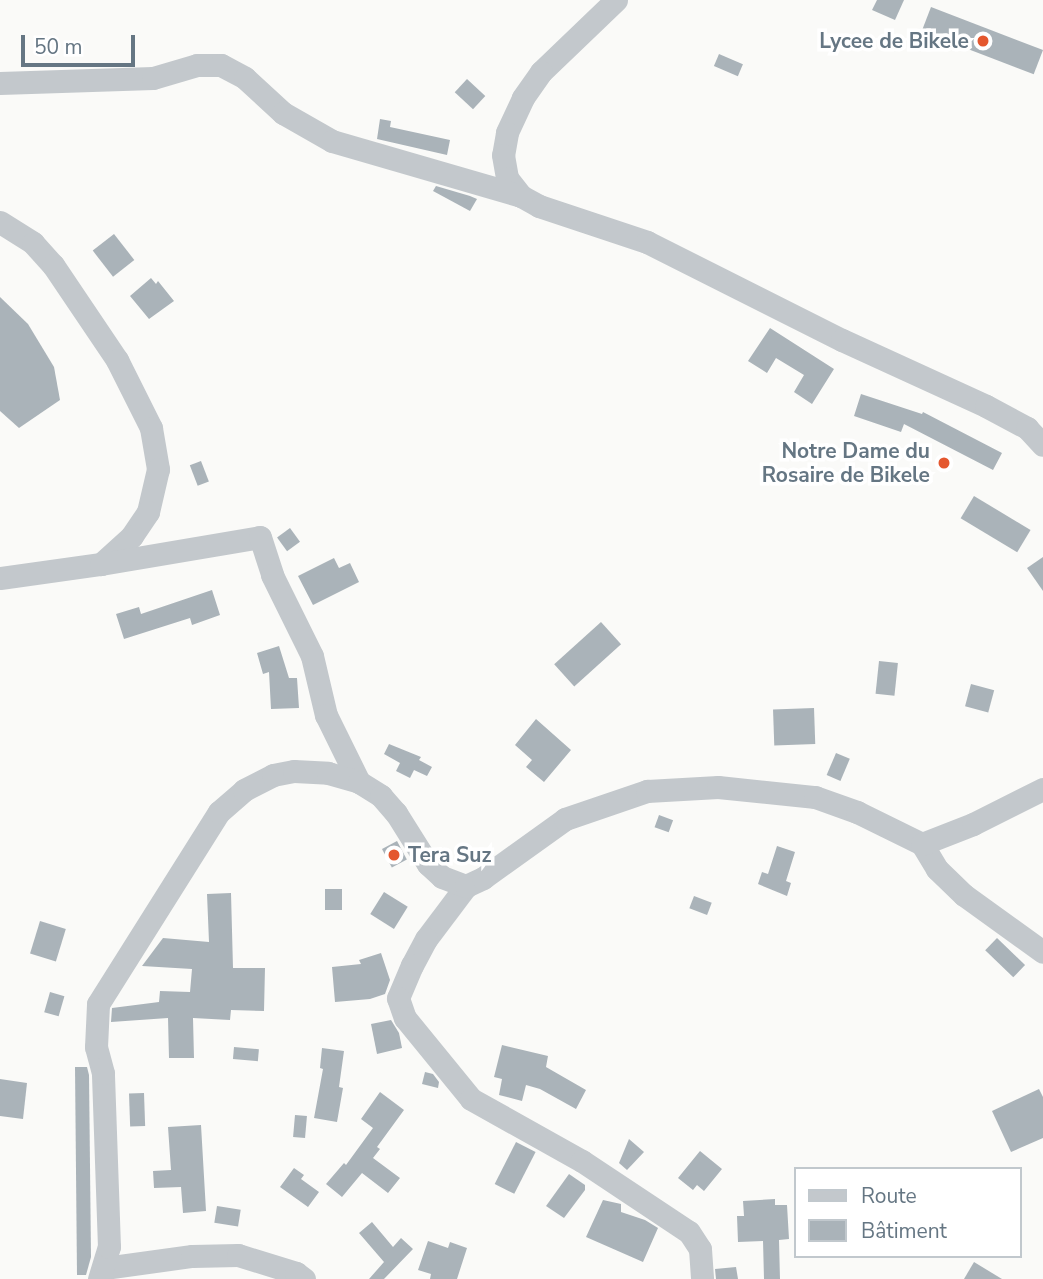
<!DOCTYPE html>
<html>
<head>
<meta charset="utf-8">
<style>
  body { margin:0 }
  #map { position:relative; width:1043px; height:1279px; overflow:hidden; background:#fafaf8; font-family:"Nunito Sans",sans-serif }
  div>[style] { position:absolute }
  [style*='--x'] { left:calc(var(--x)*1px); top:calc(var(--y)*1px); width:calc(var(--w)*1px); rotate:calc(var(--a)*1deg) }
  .building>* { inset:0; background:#aab3b9; transform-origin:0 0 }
  .minor>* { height:23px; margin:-11.5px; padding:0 11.5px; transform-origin:11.5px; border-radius:11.5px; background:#c3c8cc }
  .dots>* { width:19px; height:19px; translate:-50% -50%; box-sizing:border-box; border:4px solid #fff; border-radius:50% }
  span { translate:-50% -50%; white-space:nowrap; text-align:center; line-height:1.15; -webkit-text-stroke:7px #fff; paint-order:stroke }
  .poi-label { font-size:21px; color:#657683; font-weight:700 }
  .right { translate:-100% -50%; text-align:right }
  .left { translate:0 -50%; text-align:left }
  .legend { position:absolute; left:794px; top:1167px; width:228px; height:91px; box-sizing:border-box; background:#fff; border:2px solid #c1c8cd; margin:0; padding:9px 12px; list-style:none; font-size:21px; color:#657683 }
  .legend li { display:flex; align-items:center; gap:14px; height:35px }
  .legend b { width:35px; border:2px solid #c1c8cd }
  .scale { position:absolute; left:21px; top:35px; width:114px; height:32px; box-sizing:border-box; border:4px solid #657683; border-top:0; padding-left:9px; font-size:21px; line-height:24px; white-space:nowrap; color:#657683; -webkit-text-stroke:5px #fff; paint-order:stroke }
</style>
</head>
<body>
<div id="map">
  <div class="building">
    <div style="clip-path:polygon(877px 0,904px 0,895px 20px,872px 10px)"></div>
    <div style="left:931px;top:7px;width:120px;height:26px;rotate:21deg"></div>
    <div style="left:719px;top:54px;width:26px;height:13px;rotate:23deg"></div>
    <div style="left:467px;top:79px;width:25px;height:18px;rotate:43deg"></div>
    <div style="clip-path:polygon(380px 119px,391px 121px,390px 127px,450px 140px,447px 155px,377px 139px)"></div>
    <div style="clip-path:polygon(436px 186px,470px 196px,477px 199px,470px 211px,433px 191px)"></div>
    <div style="left:114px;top:234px;width:33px;height:27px;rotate:52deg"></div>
    <div style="clip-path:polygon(151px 278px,156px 284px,158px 281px,174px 301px,149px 319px,130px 296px)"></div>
    <div style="clip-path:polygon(0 297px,28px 324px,54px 367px,60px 400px,19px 428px,0 411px)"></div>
    <div style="clip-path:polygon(770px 328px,834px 369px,812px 404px,794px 392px,804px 375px,776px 358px,767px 373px,748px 361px)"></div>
    <div style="clip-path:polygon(861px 394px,922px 414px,923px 412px,1002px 453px,993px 470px,904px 424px,901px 432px,854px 416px)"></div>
    <div style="left:201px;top:461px;width:22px;height:12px;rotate:69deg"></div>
    <div style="left:974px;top:496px;width:66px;height:26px;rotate:31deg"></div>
    <div style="left:290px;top:528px;width:17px;height:16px;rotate:54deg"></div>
    <div style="clip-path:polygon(1043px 557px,1043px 591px,1027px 568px)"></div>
    <div style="clip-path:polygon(334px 558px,339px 568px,350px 563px,359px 582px,313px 605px,298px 576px)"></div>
    <div style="clip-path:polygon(212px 590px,220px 615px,192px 625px,190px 618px,124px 639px,116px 614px,139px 607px,141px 614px)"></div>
    <div style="left:601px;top:622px;width:30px;height:63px;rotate:48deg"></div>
    <div style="clip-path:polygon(279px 646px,289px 678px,297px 678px,299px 708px,271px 709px,269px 672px,263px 674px,257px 653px)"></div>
    <div style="left:879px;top:661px;width:19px;height:33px;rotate:6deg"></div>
    <div style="left:971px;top:684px;width:24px;height:23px;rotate:15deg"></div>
    <div style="left:814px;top:708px;width:36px;height:41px;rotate:88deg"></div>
    <div style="clip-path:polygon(536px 719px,571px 750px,544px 782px,526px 767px,532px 760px,515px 745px)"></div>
    <div style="clip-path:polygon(389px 744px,421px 757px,419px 760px,432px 767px,427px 776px,414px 770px,410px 778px,396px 771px,400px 763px,384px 754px)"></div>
    <div style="left:836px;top:753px;width:15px;height:24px;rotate:23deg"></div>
    <div style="left:659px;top:815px;width:15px;height:13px;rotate:20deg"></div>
    <div style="left:397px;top:841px;width:21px;height:17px;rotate:62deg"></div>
    <div style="clip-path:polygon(777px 846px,795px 852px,786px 881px,791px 883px,787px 896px,758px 884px,762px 872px,768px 874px)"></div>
    <div style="left:325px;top:889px;width:17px;height:21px"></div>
    <div style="left:384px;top:892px;width:28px;height:26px;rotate:32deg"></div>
    <div style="clip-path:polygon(231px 893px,233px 968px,265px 968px,264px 1011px,231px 1010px,230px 1020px,193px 1018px,194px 1058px,169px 1058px,168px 1018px,111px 1022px,112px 1008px,159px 1002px,160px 991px,190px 992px,192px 969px,142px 966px,163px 938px,209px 942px,207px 894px)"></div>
    <div style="left:694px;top:896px;width:19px;height:13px;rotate:21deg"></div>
    <div style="left:40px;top:921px;width:27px;height:34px;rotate:17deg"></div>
    <div style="left:997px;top:938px;width:39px;height:17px;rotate:44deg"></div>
    <div style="clip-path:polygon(381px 953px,390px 980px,385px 994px,370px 999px,335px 1002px,332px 967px,361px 964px,359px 960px)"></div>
    <div style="left:50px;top:992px;width:15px;height:21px;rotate:16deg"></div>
    <div style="clip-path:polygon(391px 1020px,399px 1033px,402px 1048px,377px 1054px,371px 1024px)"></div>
    <div style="clip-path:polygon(502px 1045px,548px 1056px,546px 1067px,586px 1090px,576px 1109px,540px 1089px,526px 1085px,522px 1101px,499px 1095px,502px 1079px,494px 1077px)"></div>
    <div style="left:234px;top:1047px;width:25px;height:12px;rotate:5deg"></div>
    <div style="clip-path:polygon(322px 1048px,344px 1051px,339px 1087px,343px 1088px,337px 1122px,314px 1118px,323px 1069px,320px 1068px)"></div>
    <div style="clip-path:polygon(75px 1067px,87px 1067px,89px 1075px,91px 1257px,86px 1275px,77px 1275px)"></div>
    <div style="clip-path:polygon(425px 1072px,433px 1074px,439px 1082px,438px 1088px,422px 1084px)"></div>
    <div style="clip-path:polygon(0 1079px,27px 1083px,23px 1119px,0 1116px)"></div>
    <div style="clip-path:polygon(1039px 1089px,1043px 1097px,1043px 1138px,1011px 1152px,992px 1111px)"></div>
    <div style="clip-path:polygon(380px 1092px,404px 1110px,377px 1147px,380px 1149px,373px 1158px,400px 1178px,388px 1193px,362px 1173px,342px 1197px,326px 1184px,344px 1163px,346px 1165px,373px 1128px,361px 1119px)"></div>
    <div style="left:144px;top:1093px;width:33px;height:15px;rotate:88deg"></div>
    <div style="left:295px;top:1115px;width:12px;height:22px;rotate:5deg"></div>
    <div style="clip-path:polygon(201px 1125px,206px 1211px,183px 1213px,181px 1187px,154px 1188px,153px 1171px,171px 1170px,168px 1127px)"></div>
    <div style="clip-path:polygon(629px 1139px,644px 1152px,627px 1170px,619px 1163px)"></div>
    <div style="left:516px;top:1142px;width:22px;height:47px;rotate:27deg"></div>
    <div style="clip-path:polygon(700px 1151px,722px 1169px,704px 1191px,697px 1185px,693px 1190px,678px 1178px)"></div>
    <div style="clip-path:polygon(294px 1168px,304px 1175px,301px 1179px,319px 1192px,308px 1207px,280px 1187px)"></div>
    <div style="clip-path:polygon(569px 1174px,585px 1185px,585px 1190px,564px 1218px,546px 1206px)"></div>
    <div style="clip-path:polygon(775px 1199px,775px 1205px,787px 1205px,789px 1239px,779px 1240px,780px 1279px,764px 1279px,763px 1241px,738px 1242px,737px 1216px,744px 1216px,743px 1201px)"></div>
    <div style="clip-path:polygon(603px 1200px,621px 1204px,621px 1212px,645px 1220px,658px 1228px,643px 1262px,586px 1237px)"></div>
    <div style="left:217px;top:1206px;width:24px;height:17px;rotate:9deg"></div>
    <div style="clip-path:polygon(372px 1222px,393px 1247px,401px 1238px,413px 1249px,384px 1279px,369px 1279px,384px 1262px,359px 1233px)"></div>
    <div style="clip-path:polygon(428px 1241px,448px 1248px,450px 1242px,467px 1248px,457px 1279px,430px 1279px,431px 1274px,418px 1270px)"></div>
    <div style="clip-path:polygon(974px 1262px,1002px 1279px,964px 1279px)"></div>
    <div style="clip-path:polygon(736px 1267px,738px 1279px,716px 1279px,715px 1269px)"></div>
  </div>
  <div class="minor">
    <div style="--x:616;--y:0;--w:104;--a:136.2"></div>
    <div style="--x:541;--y:72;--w:32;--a:125"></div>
    <div style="--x:523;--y:98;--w:38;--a:115"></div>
    <div style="--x:507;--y:133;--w:22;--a:100"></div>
    <div style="--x:503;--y:155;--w:23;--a:80"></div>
    <div style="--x:507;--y:178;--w:23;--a:52"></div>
    <div style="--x:521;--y:196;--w:21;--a:29"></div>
    <div style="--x:539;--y:206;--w:114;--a:18.4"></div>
    <div style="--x:647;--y:242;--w:218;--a:26.7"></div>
    <div style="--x:842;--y:340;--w:158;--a:24.6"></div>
    <div style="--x:986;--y:406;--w:47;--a:28.2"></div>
    <div style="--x:1027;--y:428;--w:23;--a:47"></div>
    <div style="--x:0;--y:83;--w:153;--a:-1.9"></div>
    <div style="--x:153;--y:78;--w:46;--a:-16.5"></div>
    <div style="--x:197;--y:65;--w:24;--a:0"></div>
    <div style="--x:221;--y:65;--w:27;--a:28"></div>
    <div style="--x:245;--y:78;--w:52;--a:42.6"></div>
    <div style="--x:283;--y:113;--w:56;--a:29.7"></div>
    <div style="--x:332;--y:141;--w:197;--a:16.2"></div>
    <div style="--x:0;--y:222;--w:39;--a:32"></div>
    <div style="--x:33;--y:243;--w:30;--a:48"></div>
    <div style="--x:53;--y:265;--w:115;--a:56"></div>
    <div style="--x:117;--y:360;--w:76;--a:63.4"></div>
    <div style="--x:151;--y:428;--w:42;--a:80.3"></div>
    <div style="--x:158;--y:469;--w:44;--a:103.1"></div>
    <div style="--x:148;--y:512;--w:29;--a:124"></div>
    <div style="--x:132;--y:536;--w:42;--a:137.9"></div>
    <div style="--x:0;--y:578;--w:102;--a:-7.9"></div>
    <div style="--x:101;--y:564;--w:161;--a:-9.6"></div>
    <div style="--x:260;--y:537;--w:40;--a:72"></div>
    <div style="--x:272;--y:575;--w:90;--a:63.7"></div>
    <div style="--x:312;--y:656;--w:61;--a:76.7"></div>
    <div style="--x:326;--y:715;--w:75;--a:63.8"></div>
    <div style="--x:922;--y:844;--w:29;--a:59"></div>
    <div style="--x:937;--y:869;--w:37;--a:44"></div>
    <div style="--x:964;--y:895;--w:97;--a:35.8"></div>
    <div style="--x:466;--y:886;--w:66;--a:127"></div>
    <div style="--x:426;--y:939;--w:30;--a:118"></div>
    <div style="--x:412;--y:965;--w:36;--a:113"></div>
    <div style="--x:398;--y:998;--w:21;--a:71"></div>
    <div style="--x:405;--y:1018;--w:104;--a:50.8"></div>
    <div style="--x:471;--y:1099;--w:127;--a:29.2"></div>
    <div style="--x:582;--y:1161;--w:128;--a:33.6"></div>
    <div style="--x:689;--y:1232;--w:20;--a:57"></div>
    <div style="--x:700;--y:1249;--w:30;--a:86"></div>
    <div style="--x:105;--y:1268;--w:88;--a:-7.9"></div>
    <div style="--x:192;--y:1256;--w:46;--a:-1.2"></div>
    <div style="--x:238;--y:1255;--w:61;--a:17.2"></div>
    <div style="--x:296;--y:1273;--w:10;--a:37"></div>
    <div style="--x:99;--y:1279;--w:34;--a:-73"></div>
    <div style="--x:109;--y:1247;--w:174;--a:-92"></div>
    <div style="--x:103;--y:1073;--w:27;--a:-105"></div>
    <div style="--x:96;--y:1047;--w:43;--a:-87.3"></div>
    <div style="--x:98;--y:1004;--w:227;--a:-57.8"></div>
    <div style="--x:219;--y:812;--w:33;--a:-41"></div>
    <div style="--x:244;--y:790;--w:33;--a:-27"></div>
    <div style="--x:273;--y:775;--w:21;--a:-11"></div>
    <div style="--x:294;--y:771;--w:34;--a:3"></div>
    <div style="--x:328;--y:773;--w:32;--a:16"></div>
    <div style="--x:359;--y:782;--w:26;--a:32"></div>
    <div style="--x:381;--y:796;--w:23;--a:49"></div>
    <div style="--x:396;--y:813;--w:60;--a:57.9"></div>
    <div style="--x:428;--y:864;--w:19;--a:43"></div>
    <div style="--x:442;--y:877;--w:26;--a:21"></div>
    <div style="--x:466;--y:886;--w:19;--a:-25"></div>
    <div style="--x:483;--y:878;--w:101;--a:-35.7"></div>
    <div style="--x:565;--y:819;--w:87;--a:-18.9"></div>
    <div style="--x:647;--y:791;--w:71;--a:-3.2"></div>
    <div style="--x:718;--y:787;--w:98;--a:5.9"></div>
    <div style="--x:815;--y:797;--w:45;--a:19.7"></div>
    <div style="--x:857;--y:812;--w:72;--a:26.2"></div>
    <div style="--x:922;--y:844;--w:55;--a:-21.4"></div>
    <div style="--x:973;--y:824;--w:78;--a:-26.6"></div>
  </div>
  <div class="dots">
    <div style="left:983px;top:41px;background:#e4572e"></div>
    <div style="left:944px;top:463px;background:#e4572e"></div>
    <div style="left:394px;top:855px;background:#e4572e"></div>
  </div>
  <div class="poi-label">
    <span class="right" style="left:969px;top:41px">Lycee de Bikele</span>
    <span class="right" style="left:930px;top:463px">Notre Dame du<br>Rosaire de Bikele</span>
    <span class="left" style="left:408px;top:855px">Tera Suz</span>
  </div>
  <ul class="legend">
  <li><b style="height:9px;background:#c3c8cc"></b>Route</li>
  <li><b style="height:19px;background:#aab3b9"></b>Bâtiment</li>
  </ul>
  <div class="scale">50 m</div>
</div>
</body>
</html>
